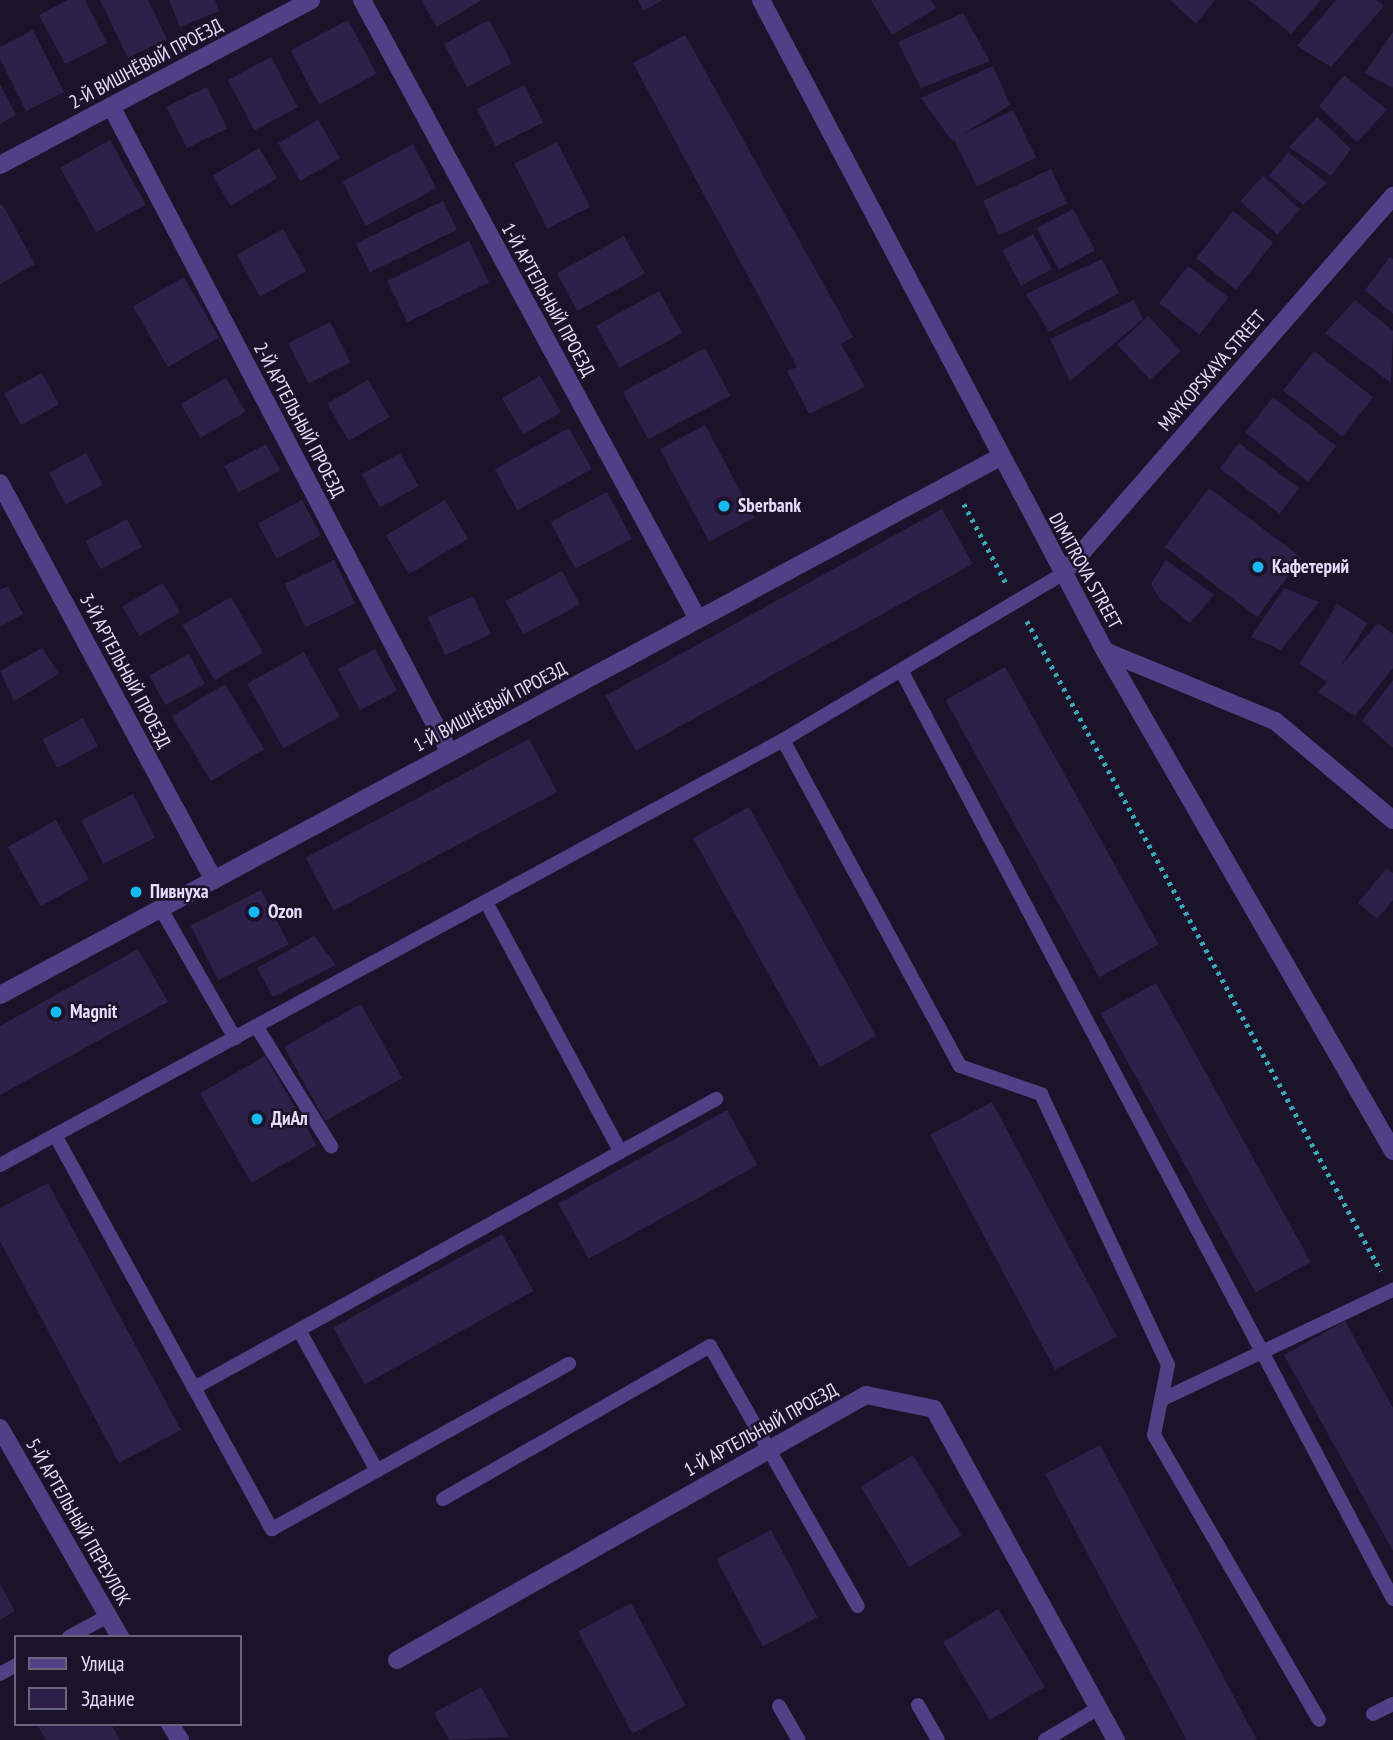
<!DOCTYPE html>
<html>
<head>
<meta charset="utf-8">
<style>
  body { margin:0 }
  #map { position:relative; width:1393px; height:1740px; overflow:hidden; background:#1a132a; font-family:"PT Sans Narrow",sans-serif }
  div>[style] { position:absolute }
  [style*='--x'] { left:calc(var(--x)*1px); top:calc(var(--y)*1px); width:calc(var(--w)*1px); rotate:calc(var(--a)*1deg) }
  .building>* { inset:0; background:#2f2049; transform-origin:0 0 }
  .path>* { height:4.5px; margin-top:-2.25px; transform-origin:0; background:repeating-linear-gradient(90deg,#39a9b5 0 3.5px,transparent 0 8.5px) }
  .service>* { height:14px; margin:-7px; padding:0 7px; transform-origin:7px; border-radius:7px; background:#4e4185 }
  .minor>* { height:18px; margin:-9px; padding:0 9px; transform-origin:9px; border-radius:9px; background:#4e4185 }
  .tertiary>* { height:18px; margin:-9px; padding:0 9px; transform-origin:9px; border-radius:9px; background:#4e4185 }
  .dots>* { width:19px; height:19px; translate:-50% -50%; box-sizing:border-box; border:4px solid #1a132a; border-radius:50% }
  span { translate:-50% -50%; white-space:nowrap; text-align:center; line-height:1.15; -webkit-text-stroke:5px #1a132a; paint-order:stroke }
  .street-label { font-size:19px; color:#e6ddfd }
  .poi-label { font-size:19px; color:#e6ddfd; font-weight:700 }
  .left { translate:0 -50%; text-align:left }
  .legend { position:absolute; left:14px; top:1635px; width:228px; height:91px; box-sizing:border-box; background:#1a132a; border:2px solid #6c647e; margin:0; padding:9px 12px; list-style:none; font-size:21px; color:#e6ddfd }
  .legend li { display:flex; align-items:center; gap:14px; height:35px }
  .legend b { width:35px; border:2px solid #6c647e }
</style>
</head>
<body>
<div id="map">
  <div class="building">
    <div style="clip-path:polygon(68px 0,85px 0,107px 43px,65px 64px,39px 15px)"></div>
    <div style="clip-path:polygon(100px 0,148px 0,167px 39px,128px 58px)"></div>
    <div style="clip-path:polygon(169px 0,215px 0,219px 11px,180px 27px)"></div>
    <div style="clip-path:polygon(421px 0,482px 0,437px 27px)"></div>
    <div style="clip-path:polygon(638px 0,663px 0,643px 11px)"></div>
    <div style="clip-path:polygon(871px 0,931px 0,936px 8px,892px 35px)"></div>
    <div style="clip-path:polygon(1170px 0,1215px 0,1196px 24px)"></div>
    <div style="clip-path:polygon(1249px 0,1321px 0,1291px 34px)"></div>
    <div style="clip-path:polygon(1336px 0,1376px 0,1384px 6px,1331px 67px,1297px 46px)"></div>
    <div style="clip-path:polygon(963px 13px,990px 61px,921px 88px,898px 42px)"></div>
    <div style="left:348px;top:20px;width:61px;height:65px;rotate:62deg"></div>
    <div style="left:489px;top:20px;width:49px;height:51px;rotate:62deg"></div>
    <div style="clip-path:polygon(33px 30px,64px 92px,26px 111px,0 59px,0 47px)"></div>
    <div style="clip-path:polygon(1393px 32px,1393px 88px,1365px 73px)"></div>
    <div style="clip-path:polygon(685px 35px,853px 337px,841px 344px,865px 387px,809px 414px,787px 371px,797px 367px,633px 63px)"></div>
    <div style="left:271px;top:57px;width:57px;height:49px;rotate:62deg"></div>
    <div style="clip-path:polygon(993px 66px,1010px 105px,952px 141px,921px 98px)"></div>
    <div style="clip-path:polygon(1344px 75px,1387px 110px,1357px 142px,1319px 106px)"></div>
    <div style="clip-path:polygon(0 84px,16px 115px,0 124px)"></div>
    <div style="left:524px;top:85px;width:42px;height:53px;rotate:63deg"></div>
    <div style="left:207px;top:87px;width:46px;height:45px;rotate:64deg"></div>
    <div style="left:1013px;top:110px;width:53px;height:66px;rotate:64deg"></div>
    <div style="clip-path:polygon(1317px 117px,1351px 149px,1331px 176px,1289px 147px)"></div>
    <div style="left:318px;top:120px;width:44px;height:46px;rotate:60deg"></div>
    <div style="left:110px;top:140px;width:74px;height:57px;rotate:61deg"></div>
    <div style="left:557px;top:142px;width:73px;height:48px;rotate:63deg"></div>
    <div style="left:413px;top:144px;width:50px;height:80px;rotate:62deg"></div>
    <div style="left:259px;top:148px;width:35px;height:54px;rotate:59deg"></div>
    <div style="clip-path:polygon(1288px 152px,1327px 183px,1303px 205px,1269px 176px)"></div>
    <div style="left:1051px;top:169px;width:38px;height:75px;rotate:65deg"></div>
    <div style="left:1263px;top:176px;width:50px;height:34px;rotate:42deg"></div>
    <div style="left:443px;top:201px;width:32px;height:97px;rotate:64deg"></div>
    <div style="clip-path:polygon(2px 204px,35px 264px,0 284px,0 205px)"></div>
    <div style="left:1073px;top:209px;width:47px;height:41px;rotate:62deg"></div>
    <div style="left:1233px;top:211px;width:51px;height:60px;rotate:38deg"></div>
    <div style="left:283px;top:229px;width:48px;height:53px;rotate:61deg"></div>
    <div style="left:1033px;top:234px;width:40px;height:35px;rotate:62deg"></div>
    <div style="left:624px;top:236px;width:43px;height:77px;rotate:61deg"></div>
    <div style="left:469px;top:241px;width:46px;height:91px;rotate:64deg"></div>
    <div style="clip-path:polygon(1390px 257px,1393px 259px,1393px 314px,1365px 290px)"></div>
    <div style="clip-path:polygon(1102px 259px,1119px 293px,1049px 332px,1026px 294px)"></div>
    <div style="left:1188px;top:266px;width:51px;height:47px;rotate:38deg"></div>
    <div style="left:184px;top:277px;width:70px;height:59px;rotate:60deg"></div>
    <div style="left:659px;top:291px;width:48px;height:72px;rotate:61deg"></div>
    <div style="clip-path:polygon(1134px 300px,1143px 319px,1070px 381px,1050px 339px)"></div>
    <div style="clip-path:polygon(1355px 300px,1393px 331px,1391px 383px,1325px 333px)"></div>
    <div style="left:1148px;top:316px;width:48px;height:42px;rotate:47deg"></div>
    <div style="left:330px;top:322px;width:45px;height:47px;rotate:63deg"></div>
    <div style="left:705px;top:348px;width:54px;height:93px;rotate:62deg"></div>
    <div style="left:1314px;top:351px;width:75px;height:50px;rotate:38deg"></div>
    <div style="left:42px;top:373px;width:36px;height:43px;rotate:62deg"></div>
    <div style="left:540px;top:376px;width:42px;height:44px;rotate:60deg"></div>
    <div style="left:226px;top:378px;width:39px;height:52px;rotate:60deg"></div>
    <div style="left:368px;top:380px;width:43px;height:47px;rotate:60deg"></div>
    <div style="left:1273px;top:397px;width:80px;height:45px;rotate:38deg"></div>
    <div style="left:705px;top:425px;width:105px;height:51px;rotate:62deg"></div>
    <div style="left:569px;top:428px;width:47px;height:85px;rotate:61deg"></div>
    <div style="left:1239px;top:443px;width:75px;height:32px;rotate:37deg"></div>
    <div style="left:266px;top:444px;width:30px;height:47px;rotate:62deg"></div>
    <div style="left:86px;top:453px;width:36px;height:42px;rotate:62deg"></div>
    <div style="left:400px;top:453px;width:38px;height:44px;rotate:61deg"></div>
    <div style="left:1209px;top:488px;width:116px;height:74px;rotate:37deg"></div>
    <div style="left:607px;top:492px;width:53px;height:64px;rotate:62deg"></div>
    <div style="left:302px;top:500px;width:40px;height:50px;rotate:62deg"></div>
    <div style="left:445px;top:500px;width:45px;height:69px;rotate:59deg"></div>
    <div style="left:942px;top:509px;width:63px;height:385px;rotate:61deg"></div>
    <div style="left:127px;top:519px;width:32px;height:47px;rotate:62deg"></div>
    <div style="left:334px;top:560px;width:48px;height:55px;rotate:64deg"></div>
    <div style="clip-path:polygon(1166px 560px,1214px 595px,1190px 623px,1160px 599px,1151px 584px)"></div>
    <div style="left:562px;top:571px;width:38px;height:64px;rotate:62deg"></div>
    <div style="left:163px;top:583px;width:34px;height:47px;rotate:60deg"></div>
    <div style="clip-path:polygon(8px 586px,23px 614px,0 627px,0 590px)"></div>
    <div style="clip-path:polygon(1284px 588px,1319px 602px,1281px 650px,1251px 637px)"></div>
    <div style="left:473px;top:596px;width:42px;height:50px;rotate:65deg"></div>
    <div style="left:231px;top:597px;width:64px;height:56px;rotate:60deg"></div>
    <div style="left:1337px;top:604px;width:36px;height:71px;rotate:32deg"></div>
    <div style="clip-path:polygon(1378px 623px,1393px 634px,1393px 668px,1355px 716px,1318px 692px)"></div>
    <div style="clip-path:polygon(42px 648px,59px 674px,14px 701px,0 671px)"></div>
    <div style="left:375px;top:649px;width:47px;height:42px;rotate:62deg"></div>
    <div style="left:304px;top:652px;width:74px;height:65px;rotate:61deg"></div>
    <div style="left:189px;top:654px;width:34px;height:45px;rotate:62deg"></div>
    <div style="left:1005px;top:667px;width:317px;height:68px;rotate:61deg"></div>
    <div style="clip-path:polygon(1393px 680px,1393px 748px,1362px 721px)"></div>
    <div style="left:225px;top:684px;width:76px;height:62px;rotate:59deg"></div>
    <div style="left:83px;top:718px;width:32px;height:46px;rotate:62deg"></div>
    <div style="left:529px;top:739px;width:60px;height:253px;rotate:62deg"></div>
    <div style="left:133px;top:794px;width:49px;height:58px;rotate:63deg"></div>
    <div style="left:749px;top:807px;width:262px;height:64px;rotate:61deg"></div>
    <div style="left:56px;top:820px;width:68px;height:55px;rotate:61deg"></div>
    <div style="clip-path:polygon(1387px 868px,1393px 873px,1393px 900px,1377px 919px,1358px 903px)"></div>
    <div style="left:261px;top:890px;width:61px;height:79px;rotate:63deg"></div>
    <div style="clip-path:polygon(314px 936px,336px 965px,273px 997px,257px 968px)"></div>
    <div style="clip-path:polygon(138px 949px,168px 1002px,0 1095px,0 1026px)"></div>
    <div style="left:1156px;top:983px;width:319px;height:63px;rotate:61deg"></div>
    <div style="left:361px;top:1004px;width:85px;height:88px;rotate:61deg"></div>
    <div style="left:265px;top:1056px;width:103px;height:75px;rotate:60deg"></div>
    <div style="left:992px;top:1102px;width:266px;height:70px;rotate:62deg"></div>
    <div style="left:727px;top:1110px;width:63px;height:193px;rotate:61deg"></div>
    <div style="clip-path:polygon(48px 1183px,181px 1430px,119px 1463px,0 1241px,0 1208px)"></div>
    <div style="left:502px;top:1234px;width:65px;height:193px;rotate:61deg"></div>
    <div style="clip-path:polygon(1345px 1321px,1393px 1408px,1393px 1551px,1284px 1355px)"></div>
    <div style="left:1100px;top:1445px;width:335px;height:62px;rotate:62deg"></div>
    <div style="left:913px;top:1455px;width:94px;height:61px;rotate:59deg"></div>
    <div style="left:771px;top:1530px;width:99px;height:62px;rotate:62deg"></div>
    <div style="clip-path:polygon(0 1584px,15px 1611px,0 1620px)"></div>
    <div style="left:631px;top:1603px;width:116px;height:60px;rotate:62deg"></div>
    <div style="left:998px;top:1609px;width:91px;height:64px;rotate:59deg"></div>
    <div style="clip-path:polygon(481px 1687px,509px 1737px,449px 1740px,434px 1713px)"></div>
    <div style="clip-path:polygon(37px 1724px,111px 1724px,120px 1740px,46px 1740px)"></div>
  </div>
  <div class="path">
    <div style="--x:964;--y:504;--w:89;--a:62"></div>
    <div style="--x:1027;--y:621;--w:740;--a:61.43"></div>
  </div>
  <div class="service">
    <div style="--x:902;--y:672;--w:1049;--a:62.09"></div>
    <div style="--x:783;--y:740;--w:371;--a:61.5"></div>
    <div style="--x:960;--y:1066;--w:86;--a:19.1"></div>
    <div style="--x:1041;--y:1094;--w:299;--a:64.9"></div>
    <div style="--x:1168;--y:1365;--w:71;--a:101.3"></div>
    <div style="--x:1154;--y:1435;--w:329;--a:59.9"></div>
    <div style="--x:486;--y:902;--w:283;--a:61.7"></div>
    <div style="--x:161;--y:909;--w:149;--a:60.2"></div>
    <div style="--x:256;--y:1026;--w:142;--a:58"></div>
    <div style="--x:55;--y:1135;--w:450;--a:61.2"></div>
    <div style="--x:272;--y:1529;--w:340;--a:-29.1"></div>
    <div style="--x:0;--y:1165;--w:891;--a:-28.49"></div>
    <div style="--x:783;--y:740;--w:326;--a:-30.7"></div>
    <div style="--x:299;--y:1330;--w:161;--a:61"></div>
    <div style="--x:194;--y:1388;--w:597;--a:-28.97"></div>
    <div style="--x:1163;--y:1399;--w:255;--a:-25.4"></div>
    <div style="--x:443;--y:1499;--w:308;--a:-29.8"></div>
    <div style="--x:710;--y:1346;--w:299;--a:60.4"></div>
    <div style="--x:69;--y:1637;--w:44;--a:-28.3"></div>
    <div style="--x:0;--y:1674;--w:18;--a:-29"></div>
    <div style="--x:918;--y:1705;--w:40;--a:60.3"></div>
    <div style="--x:779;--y:1706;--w:39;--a:60"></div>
    <div style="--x:1373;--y:1714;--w:22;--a:-27"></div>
    <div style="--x:1045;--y:1740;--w:63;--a:-30.7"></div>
  </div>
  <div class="minor">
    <div style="--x:362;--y:0;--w:704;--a:61.51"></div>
    <div style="--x:111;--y:106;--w:730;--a:62.35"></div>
    <div style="--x:0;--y:165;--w:352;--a:-27.9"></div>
    <div style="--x:0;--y:483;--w:451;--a:61.7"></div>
    <div style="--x:1105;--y:651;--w:184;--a:22.4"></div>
    <div style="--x:1275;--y:721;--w:154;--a:40"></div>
    <div style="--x:0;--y:995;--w:1136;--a:-28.28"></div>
    <div style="--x:0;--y:1428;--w:241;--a:60.1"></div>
    <div style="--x:397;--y:1660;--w:539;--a:-29.47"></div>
    <div style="--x:866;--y:1395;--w:69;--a:11.6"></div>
    <div style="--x:934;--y:1409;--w:378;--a:61.2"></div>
    <div style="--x:170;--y:1724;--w:19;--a:58"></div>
  </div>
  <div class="tertiary">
    <div style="--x:761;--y:0;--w:736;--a:62.15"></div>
    <div style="--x:1105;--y:651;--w:577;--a:60.06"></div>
    <div style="--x:1063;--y:574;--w:502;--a:-48.88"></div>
  </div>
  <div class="dots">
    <div style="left:724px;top:506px;background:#17b9f0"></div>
    <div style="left:1258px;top:567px;background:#17b9f0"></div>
    <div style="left:136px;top:892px;background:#17b9f0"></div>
    <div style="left:254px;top:912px;background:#17b9f0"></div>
    <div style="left:56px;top:1012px;background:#17b9f0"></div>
    <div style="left:257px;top:1119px;background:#17b9f0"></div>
  </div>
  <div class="street-label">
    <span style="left:146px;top:64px;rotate:-28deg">2-Й ВИШНЁВЫЙ ПРОЕЗД</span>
    <span style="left:548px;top:300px;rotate:61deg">1-Й АРТЕЛЬНЫЙ ПРОЕЗД</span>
    <span style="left:1212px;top:371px;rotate:-49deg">MAYKOPSKAYA STREET</span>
    <span style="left:299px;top:420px;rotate:62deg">2-Й АРТЕЛЬНЫЙ ПРОЕЗД</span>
    <span style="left:1085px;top:571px;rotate:61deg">DIMITROVA STREET</span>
    <span style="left:125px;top:671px;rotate:62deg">3-Й АРТЕЛЬНЫЙ ПРОЕЗД</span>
    <span style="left:490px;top:707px;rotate:-28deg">1-Й ВИШНЁВЫЙ ПРОЕЗД</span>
    <span style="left:761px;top:1430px;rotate:-29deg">1-Й АРТЕЛЬНЫЙ ПРОЕЗД</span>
    <span style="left:78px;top:1522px;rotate:60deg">5-Й АРТЕЛЬНЫЙ ПЕРЕУЛОК</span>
  </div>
  <div class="poi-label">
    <span class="left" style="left:738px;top:506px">Sberbank</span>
    <span class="left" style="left:1272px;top:567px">Кафетерий</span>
    <span class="left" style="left:150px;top:892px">Пивнуха</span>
    <span class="left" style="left:268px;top:912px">Ozon</span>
    <span class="left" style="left:70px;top:1012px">Magnit</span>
    <span class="left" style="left:271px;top:1119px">ДиАл</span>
  </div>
  <ul class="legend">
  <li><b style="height:9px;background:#4e4185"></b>Улица</li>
  <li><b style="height:19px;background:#2f2049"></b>Здание</li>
  </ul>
</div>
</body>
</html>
